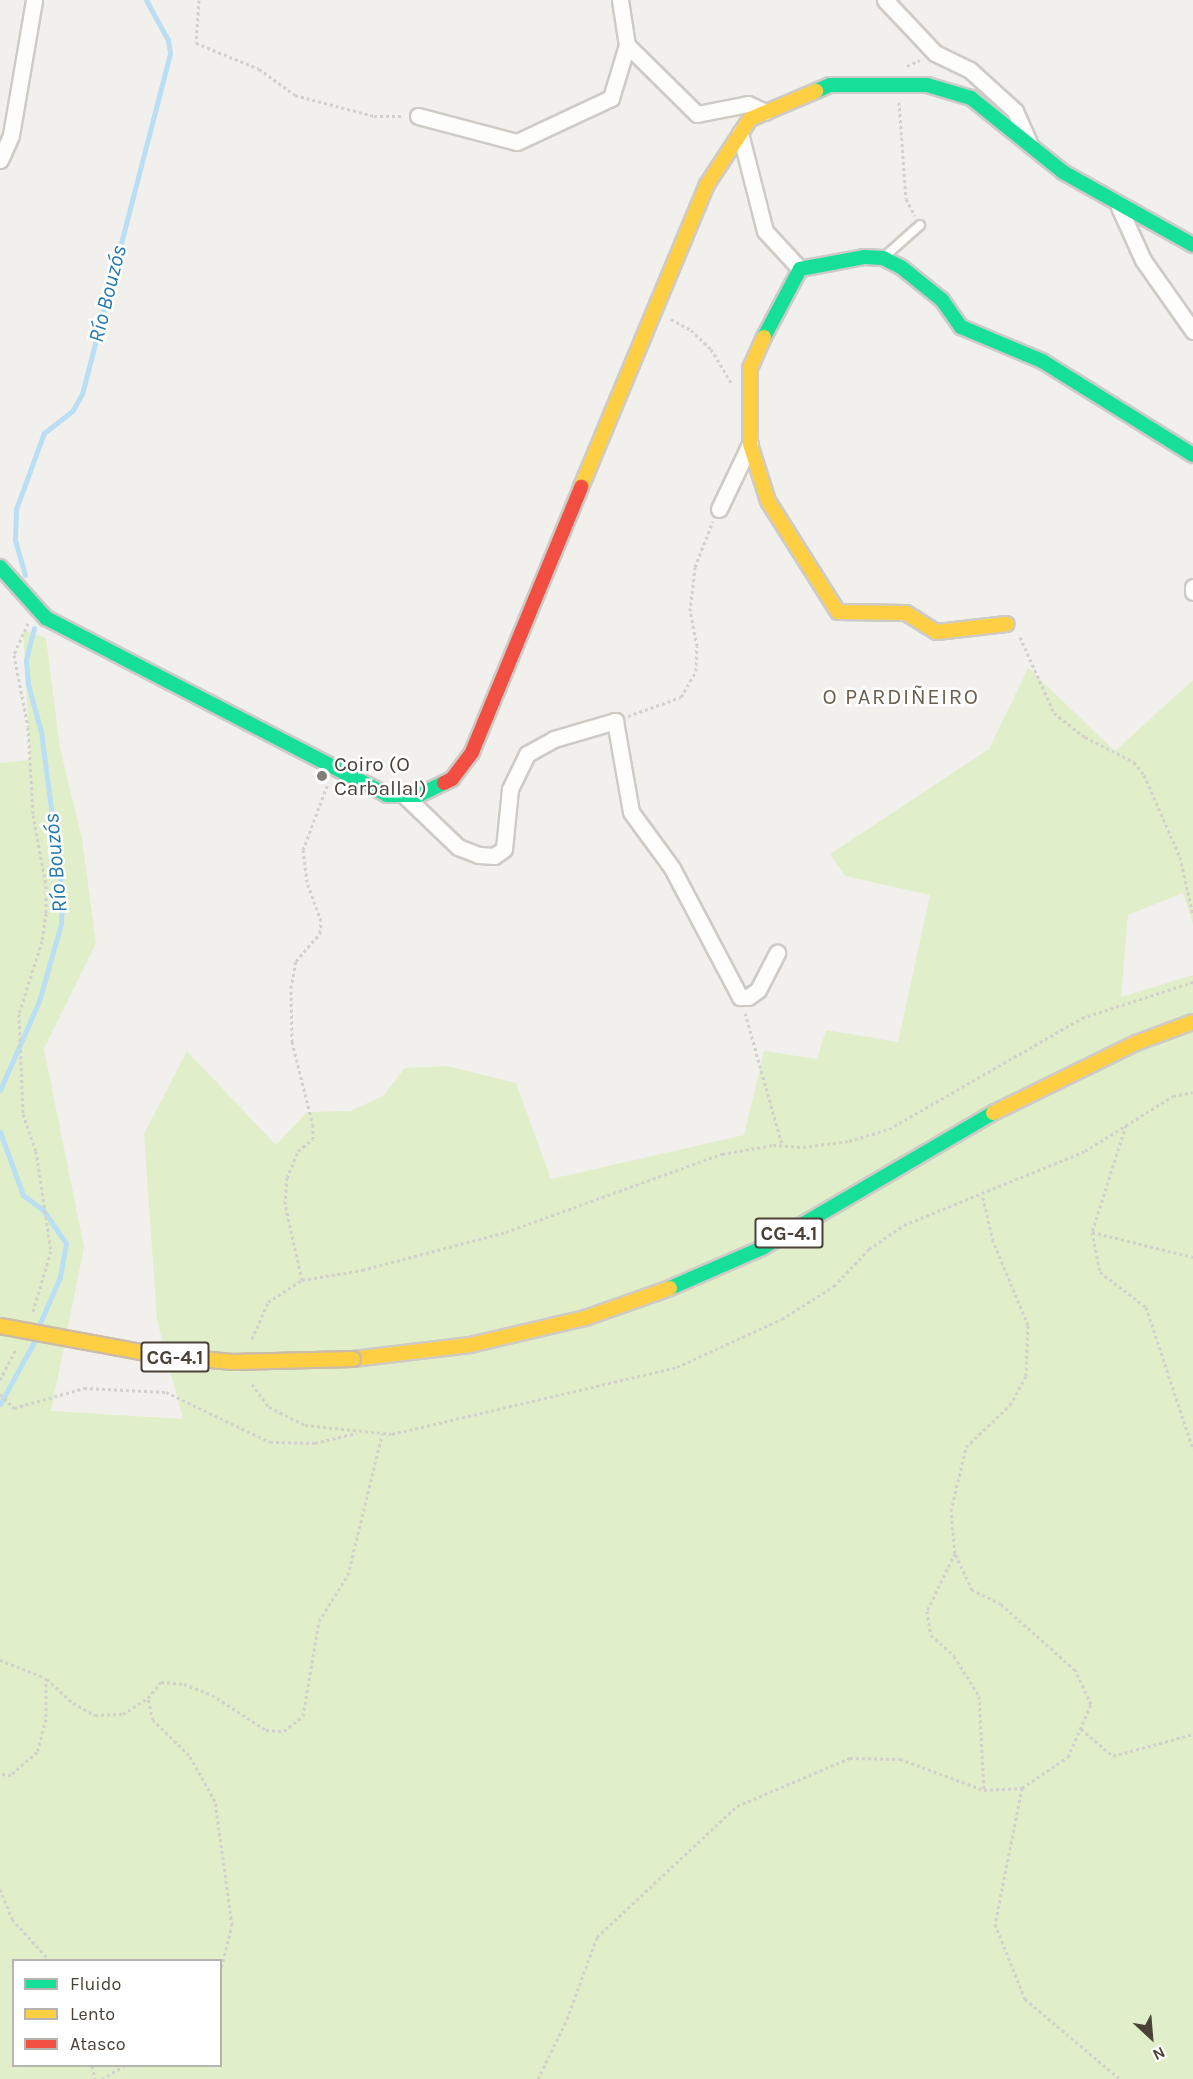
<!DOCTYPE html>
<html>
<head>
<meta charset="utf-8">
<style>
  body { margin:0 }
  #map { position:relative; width:1193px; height:2079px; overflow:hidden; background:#f2f0ec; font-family:Karla,sans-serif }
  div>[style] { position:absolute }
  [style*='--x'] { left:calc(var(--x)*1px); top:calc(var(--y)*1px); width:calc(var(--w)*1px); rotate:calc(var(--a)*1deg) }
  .green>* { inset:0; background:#e1eeca }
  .stream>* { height:5px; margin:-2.5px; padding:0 2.5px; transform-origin:2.5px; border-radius:2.5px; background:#badef3 }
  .path>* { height:3px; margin-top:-1.5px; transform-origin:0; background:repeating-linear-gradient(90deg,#d2d0cb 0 3px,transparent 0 6px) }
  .roads { filter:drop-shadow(2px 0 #cecbc6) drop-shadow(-2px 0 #cecbc6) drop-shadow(0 2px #cecbc6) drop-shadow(0 -2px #cecbc6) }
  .lane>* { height:8px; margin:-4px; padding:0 4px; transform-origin:4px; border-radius:4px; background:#fdfdfc }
  .street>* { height:15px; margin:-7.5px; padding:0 7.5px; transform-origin:7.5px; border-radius:7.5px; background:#fdfdfc }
  .fast>* { height:14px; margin:-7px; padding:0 7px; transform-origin:7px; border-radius:7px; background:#16e098 }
  .slow>* { height:14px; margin:-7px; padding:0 7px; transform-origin:7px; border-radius:7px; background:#ffcf43 }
  .jam>* { height:14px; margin:-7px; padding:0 7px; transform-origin:7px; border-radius:7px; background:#f24e42 }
  .bridges { filter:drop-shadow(2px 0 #ccbca6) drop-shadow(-2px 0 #ccbca6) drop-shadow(0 2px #ccbca6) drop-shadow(0 -2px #ccbca6) }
  .slow-bridge>* { height:14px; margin:-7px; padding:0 7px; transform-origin:7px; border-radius:7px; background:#ffcf43 }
  .dots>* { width:16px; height:16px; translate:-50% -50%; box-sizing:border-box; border:3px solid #fff; border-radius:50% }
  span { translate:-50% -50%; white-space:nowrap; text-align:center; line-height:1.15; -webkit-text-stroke:5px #fff; paint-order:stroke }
  .shield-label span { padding:2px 4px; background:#fff; border:2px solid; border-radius:4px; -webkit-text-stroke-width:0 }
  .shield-label { font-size:20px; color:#4a4137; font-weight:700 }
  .poi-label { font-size:21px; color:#4a4137 }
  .left { translate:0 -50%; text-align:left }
  .water-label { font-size:22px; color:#2579ad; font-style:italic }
  .neighbourhood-label { font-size:22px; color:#6d5f4d; letter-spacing:1.5px }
  .legend { position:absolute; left:12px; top:1959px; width:210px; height:108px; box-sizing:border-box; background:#fff; border:2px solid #b7b3af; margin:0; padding:8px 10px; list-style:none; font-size:18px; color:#4a4137 }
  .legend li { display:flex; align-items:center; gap:12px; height:30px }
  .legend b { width:30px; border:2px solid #b7b3af }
  .north { position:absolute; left:1121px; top:2007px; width:60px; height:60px; -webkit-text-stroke:4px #fff; paint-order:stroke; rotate:154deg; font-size:16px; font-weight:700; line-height:24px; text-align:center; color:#4a4137 }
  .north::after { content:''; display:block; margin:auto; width:21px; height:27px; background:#4a4137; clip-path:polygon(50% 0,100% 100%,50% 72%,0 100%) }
</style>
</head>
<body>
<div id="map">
  <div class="green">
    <div style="clip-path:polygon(evenodd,23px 630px,46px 638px,60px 748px,82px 839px,96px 943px,44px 1049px,84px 1247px,51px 1411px,183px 1419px,157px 1320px,144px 1134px,187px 1051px,276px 1145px,307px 1112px,350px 1111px,383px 1096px,405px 1068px,447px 1066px,516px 1083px,551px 1179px,744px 1135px,764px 1051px,817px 1059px,826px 1030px,898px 1042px,930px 895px,845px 876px,830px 854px,989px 749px,1028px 668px,1115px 751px,1193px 680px,1193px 924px,1183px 893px,1128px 915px,1121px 997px,1193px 975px,1193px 2079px,0 2079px,0 763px,30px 760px,23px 630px,14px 1960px,220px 1960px,220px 2066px,14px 2066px,14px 1960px)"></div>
  </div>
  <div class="stream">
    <div style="--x:25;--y:575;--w:36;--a:-106"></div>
    <div style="--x:15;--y:540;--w:31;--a:-88"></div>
    <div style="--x:16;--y:509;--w:81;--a:-69.8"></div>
    <div style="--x:44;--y:433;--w:37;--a:-38"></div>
    <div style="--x:73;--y:410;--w:18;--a:-61"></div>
    <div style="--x:82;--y:394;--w:352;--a:-75.5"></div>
    <div style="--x:170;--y:53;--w:13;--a:-99"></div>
    <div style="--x:168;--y:40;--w:46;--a:-118.8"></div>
    <div style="--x:0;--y:1090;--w:97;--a:-66.3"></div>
    <div style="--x:39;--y:1001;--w:80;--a:-74.1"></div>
    <div style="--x:61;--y:924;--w:31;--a:-88"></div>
    <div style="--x:62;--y:893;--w:162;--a:-97.4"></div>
    <div style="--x:41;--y:732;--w:50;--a:-105.2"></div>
    <div style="--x:28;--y:684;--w:24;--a:-95"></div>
    <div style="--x:26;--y:660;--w:33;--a:-76"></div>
    <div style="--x:0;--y:1132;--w:67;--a:69.9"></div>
    <div style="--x:23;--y:1195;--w:25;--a:37"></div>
    <div style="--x:43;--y:1210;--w:40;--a:55.1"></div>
    <div style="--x:66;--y:1243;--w:35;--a:100"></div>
    <div style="--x:60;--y:1277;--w:52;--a:113.6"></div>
    <div style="--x:0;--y:1404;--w:71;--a:-61.3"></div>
  </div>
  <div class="path">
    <div style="--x:199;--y:0;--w:43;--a:94"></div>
    <div style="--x:196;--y:43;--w:68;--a:22.4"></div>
    <div style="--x:259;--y:69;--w:44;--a:35.8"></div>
    <div style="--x:295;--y:95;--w:82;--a:14.9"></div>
    <div style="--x:374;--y:116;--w:30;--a:0"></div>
    <div style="--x:907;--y:66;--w:14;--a:-25"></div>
    <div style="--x:899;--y:102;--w:97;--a:85.9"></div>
    <div style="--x:906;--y:199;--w:19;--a:62"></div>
    <div style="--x:671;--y:319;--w:23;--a:29"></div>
    <div style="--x:691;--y:330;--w:28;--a:44"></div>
    <div style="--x:711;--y:349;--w:39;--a:59"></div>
    <div style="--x:28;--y:623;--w:35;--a:114"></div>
    <div style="--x:14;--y:655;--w:73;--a:79"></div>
    <div style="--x:28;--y:727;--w:88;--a:86.7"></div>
    <div style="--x:33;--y:815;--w:72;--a:79.6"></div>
    <div style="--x:46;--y:886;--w:27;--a:90"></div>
    <div style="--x:46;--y:913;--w:28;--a:98"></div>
    <div style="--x:42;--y:941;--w:77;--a:107.5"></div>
    <div style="--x:19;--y:1014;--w:100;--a:87.7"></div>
    <div style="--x:23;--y:1114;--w:39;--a:71"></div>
    <div style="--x:36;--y:1151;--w:101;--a:81.5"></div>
    <div style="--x:51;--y:1251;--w:63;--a:106.7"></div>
    <div style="--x:1020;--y:637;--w:83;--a:65.9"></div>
    <div style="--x:1054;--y:713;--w:39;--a:38"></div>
    <div style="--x:1085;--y:737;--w:55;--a:27"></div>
    <div style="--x:1134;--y:762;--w:16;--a:52"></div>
    <div style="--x:1144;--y:775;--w:90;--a:66.3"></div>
    <div style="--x:1180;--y:857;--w:59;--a:77.4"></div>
    <div style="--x:628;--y:716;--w:56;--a:-19.7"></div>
    <div style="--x:681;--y:697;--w:30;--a:-60"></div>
    <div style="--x:696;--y:671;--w:25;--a:-88"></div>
    <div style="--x:697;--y:646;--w:36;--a:-101"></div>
    <div style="--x:690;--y:611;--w:44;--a:-83.5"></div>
    <div style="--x:695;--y:567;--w:49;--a:-68.6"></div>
    <div style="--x:745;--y:1013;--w:137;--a:74.3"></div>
    <div style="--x:1126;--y:1125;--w:112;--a:107.6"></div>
    <div style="--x:1092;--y:1232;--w:41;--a:78.7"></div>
    <div style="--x:1100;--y:1272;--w:58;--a:37.3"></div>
    <div style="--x:1146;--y:1307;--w:150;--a:71.7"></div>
    <div style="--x:1092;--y:1232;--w:104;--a:13.9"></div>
    <div style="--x:302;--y:1280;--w:78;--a:-102.6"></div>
    <div style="--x:285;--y:1204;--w:26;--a:-86"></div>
    <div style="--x:287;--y:1178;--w:29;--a:-68"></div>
    <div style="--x:298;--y:1151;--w:19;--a:-39"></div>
    <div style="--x:313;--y:1139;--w:13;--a:-90"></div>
    <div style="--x:313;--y:1126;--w:87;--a:-104"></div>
    <div style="--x:292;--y:1042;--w:54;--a:-91.1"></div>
    <div style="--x:291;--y:988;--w:27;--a:-80"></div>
    <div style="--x:296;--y:961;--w:37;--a:-49"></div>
    <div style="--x:320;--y:933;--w:12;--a:-85"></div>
    <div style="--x:321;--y:921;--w:41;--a:-109.7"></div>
    <div style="--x:307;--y:882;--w:32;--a:-97"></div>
    <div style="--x:303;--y:850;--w:72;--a:-69.5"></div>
    <div style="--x:252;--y:1339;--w:40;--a:-66.6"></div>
    <div style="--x:268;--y:1302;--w:40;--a:-32.9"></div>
    <div style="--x:302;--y:1280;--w:61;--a:-9.5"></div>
    <div style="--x:362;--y:1270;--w:149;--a:-14.8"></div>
    <div style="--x:506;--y:1232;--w:230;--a:-19.9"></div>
    <div style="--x:722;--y:1154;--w:52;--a:-10"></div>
    <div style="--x:773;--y:1145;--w:30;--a:4"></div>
    <div style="--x:803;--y:1147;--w:46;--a:-7.4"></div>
    <div style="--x:849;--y:1141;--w:42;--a:-16.7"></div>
    <div style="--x:889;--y:1129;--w:223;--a:-29.9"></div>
    <div style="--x:1082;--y:1018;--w:117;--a:-18"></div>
    <div style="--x:0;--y:1380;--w:35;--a:-63"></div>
    <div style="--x:252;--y:1384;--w:29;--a:54"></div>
    <div style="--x:269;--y:1407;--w:40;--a:26.6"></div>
    <div style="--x:305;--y:1425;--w:87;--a:5.9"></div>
    <div style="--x:392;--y:1434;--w:293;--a:-13.2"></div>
    <div style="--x:677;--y:1367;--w:115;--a:-24.6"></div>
    <div style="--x:782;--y:1319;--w:62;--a:-32.4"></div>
    <div style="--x:834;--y:1286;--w:51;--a:-46.6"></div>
    <div style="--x:869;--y:1249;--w:42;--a:-34.4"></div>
    <div style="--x:904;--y:1225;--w:196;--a:-22.2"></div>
    <div style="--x:1085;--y:1151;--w:104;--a:-32"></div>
    <div style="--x:1173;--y:1096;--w:20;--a:-11"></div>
    <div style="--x:0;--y:1394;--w:20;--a:45"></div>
    <div style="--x:14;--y:1408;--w:73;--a:-15.9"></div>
    <div style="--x:84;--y:1388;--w:82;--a:2.8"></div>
    <div style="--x:166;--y:1392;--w:115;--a:25.7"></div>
    <div style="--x:270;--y:1442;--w:45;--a:1.3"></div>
    <div style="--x:315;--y:1443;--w:43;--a:-13.4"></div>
    <div style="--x:955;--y:1553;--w:64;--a:115.8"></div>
    <div style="--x:927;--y:1611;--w:24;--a:81"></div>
    <div style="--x:931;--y:1635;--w:31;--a:42"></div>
    <div style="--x:954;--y:1656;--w:47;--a:58"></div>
    <div style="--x:979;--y:1696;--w:94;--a:87"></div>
    <div style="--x:0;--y:1660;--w:49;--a:21.4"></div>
    <div style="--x:46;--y:1678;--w:41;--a:90"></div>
    <div style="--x:46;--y:1719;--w:34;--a:105"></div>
    <div style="--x:37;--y:1752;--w:35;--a:139"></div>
    <div style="--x:11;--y:1775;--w:11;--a:-175"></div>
    <div style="--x:47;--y:1679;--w:35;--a:43"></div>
    <div style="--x:73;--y:1703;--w:25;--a:29"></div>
    <div style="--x:95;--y:1715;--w:28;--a:-2"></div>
    <div style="--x:123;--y:1714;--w:30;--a:-33"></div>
    <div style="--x:1081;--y:1729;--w:42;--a:40.2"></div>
    <div style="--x:1113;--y:1756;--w:83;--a:-15.4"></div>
    <div style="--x:1022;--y:1788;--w:139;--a:101.2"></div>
    <div style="--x:995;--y:1924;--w:81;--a:68.2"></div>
    <div style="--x:1025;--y:1999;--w:124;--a:40.1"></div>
    <div style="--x:0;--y:1889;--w:32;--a:68"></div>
    <div style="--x:12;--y:1919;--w:55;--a:47.9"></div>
    <div style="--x:220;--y:1973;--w:49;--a:-76"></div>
    <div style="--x:232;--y:1925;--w:125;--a:-97.8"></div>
    <div style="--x:215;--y:1801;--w:53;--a:-119.5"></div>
    <div style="--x:189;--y:1755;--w:50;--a:-135.8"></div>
    <div style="--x:153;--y:1720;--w:23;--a:-103"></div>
    <div style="--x:148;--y:1698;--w:21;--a:-51"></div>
    <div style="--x:161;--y:1682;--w:23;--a:5"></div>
    <div style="--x:184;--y:1684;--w:30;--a:21"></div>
    <div style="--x:212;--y:1695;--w:64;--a:32.9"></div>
    <div style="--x:266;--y:1730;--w:18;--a:3"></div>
    <div style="--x:284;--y:1731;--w:24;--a:-38"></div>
    <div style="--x:303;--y:1716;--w:96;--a:-80.4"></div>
    <div style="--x:319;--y:1621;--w:54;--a:-57.8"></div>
    <div style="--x:348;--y:1575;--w:145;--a:-76.4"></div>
    <div style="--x:92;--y:2066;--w:13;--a:77"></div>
    <div style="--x:102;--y:2079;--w:26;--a:-31"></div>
    <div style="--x:538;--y:2079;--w:67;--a:-64.2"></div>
    <div style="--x:567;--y:2019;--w:87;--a:-69.9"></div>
    <div style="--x:597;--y:1937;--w:192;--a:-43.1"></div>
    <div style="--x:737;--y:1806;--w:123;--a:-23"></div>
    <div style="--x:850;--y:1758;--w:50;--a:1.1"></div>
    <div style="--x:900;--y:1759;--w:90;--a:20.3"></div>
    <div style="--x:984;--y:1790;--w:38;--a:-3"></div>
    <div style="--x:1022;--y:1788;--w:55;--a:-34"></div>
    <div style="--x:1068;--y:1757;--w:58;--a:-66.5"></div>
    <div style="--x:1091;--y:1704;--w:38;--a:-115"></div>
    <div style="--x:1075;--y:1670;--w:99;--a:-138.3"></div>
    <div style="--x:1001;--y:1604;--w:32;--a:-154"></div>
    <div style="--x:972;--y:1590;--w:41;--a:-114.7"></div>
    <div style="--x:955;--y:1553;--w:42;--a:-95.4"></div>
    <div style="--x:951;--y:1511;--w:66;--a:-76.8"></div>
    <div style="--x:966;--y:1447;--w:61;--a:-43.7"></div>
    <div style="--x:1010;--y:1405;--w:33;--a:-61"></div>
    <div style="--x:1026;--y:1376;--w:51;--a:-87.8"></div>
    <div style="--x:1028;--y:1325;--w:91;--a:-112.6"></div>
    <div style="--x:993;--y:1241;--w:48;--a:-103.2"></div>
  </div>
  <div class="roads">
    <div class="lane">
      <div style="--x:884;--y:257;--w:48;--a:-41.6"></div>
    </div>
    <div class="street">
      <div style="--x:620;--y:0;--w:46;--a:81.2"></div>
      <div style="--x:627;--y:45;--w:98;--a:44.6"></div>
      <div style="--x:697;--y:114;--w:52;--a:-11.1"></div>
      <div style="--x:748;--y:104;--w:19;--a:25"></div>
      <div style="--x:885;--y:0;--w:73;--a:46.7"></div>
      <div style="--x:935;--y:53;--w:39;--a:26"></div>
      <div style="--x:970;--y:70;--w:61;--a:42.3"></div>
      <div style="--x:1015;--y:111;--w:34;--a:66"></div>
      <div style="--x:418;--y:116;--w:102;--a:14.7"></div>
      <div style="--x:517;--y:142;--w:104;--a:-25.1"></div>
      <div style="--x:611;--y:98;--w:55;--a:-73.2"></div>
      <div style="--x:740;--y:133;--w:101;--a:75.7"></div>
      <div style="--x:765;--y:231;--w:52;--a:47.4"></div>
      <div style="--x:0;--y:160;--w:27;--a:-66"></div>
      <div style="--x:11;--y:135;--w:137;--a:-80.3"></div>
      <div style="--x:1119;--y:207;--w:58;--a:65.6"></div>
      <div style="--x:1143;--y:260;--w:87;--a:54.8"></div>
      <div style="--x:719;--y:509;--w:72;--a:-64.5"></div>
      <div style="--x:1193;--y:587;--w:5;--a:90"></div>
      <div style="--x:406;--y:797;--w:72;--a:43.9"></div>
      <div style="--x:458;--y:847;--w:22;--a:21"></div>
      <div style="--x:479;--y:855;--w:15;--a:4"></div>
      <div style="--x:494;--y:856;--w:12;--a:-35"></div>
      <div style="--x:504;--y:849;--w:60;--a:-84.3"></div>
      <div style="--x:510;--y:789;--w:39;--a:-64"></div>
      <div style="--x:527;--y:754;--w:31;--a:-29"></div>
      <div style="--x:554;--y:739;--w:64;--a:-16.4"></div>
      <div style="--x:615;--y:721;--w:92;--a:80"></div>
      <div style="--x:631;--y:812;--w:69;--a:53.8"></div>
      <div style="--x:672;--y:868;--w:146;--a:62.2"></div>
      <div style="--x:740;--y:997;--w:8;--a:0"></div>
      <div style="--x:748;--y:997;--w:12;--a:-35"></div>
      <div style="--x:758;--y:990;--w:42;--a:-62.8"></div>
    </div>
    <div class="fast">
      <div style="--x:816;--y:91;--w:15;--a:-23"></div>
      <div style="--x:830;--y:85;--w:97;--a:0"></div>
      <div style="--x:927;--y:85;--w:46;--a:16.5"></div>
      <div style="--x:971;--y:98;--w:118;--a:38.8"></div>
      <div style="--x:1063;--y:172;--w:149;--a:29.3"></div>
      <div style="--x:764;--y:337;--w:77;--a:-62.1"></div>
      <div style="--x:800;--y:269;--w:66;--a:-10.5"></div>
      <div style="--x:865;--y:257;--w:18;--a:3"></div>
      <div style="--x:883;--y:258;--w:20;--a:27"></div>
      <div style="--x:901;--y:267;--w:53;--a:38.8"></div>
      <div style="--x:942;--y:300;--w:33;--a:55"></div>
      <div style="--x:961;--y:327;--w:88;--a:22.8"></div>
      <div style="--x:1042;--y:361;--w:178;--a:31.9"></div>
      <div style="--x:0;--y:567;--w:69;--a:48"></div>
      <div style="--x:46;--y:618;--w:384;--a:27.4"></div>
      <div style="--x:387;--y:795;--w:32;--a:0"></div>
      <div style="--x:419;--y:795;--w:28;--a:-26"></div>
      <div style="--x:670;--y:1288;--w:100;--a:-23.5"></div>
      <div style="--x:762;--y:1248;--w:268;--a:-30.3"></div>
    </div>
    <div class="slow">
      <div style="--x:764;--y:337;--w:34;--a:114"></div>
      <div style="--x:750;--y:368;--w:76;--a:90"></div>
      <div style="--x:750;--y:444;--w:60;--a:72.5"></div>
      <div style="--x:768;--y:501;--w:131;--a:57.8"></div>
      <div style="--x:838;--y:612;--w:68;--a:0.8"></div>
      <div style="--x:906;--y:613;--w:36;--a:32"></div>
      <div style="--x:937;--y:632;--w:70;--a:-6.5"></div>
      <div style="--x:581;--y:487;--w:326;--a:-67.4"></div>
      <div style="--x:706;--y:186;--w:80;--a:-56.7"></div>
      <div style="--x:750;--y:119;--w:72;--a:-23"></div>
      <div style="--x:993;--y:1113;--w:159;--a:-26.1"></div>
      <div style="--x:1136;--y:1043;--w:61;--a:-20.2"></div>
      <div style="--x:353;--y:1359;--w:118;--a:-6.8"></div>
      <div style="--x:470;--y:1345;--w:118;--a:-13.2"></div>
      <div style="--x:585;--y:1318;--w:90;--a:-19.4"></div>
    </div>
    <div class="jam">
      <div style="--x:444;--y:783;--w:9;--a:-27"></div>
      <div style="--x:452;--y:779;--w:34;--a:-53"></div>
      <div style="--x:472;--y:752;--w:287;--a:-67.6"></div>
    </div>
  </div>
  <div class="bridges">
    <div class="slow-bridge">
      <div style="--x:0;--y:1326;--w:159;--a:10.5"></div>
      <div style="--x:156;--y:1355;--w:77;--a:5.2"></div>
      <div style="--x:233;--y:1362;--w:120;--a:-1.4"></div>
    </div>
  </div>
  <div class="dots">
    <div style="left:322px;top:776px;background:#857e76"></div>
  </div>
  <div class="shield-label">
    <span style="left:789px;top:1233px">CG-4.1</span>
    <span style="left:175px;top:1357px">CG-4.1</span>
  </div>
  <div class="poi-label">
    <span class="left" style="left:334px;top:776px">Coiro (O<br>Carballal)</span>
  </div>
  <div class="water-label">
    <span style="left:108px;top:294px;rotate:-76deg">Río Bouzós</span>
    <span style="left:56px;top:863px;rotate:-95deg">Río Bouzós</span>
  </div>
  <div class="neighbourhood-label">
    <span style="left:901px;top:698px">O PARDIÑEIRO</span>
  </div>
  <ul class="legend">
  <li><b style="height:8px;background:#16e098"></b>Fluido</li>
  <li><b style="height:8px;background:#ffcf43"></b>Lento</li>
  <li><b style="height:8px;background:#f24e42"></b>Atasco</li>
  </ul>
  <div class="north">N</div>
</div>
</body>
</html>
